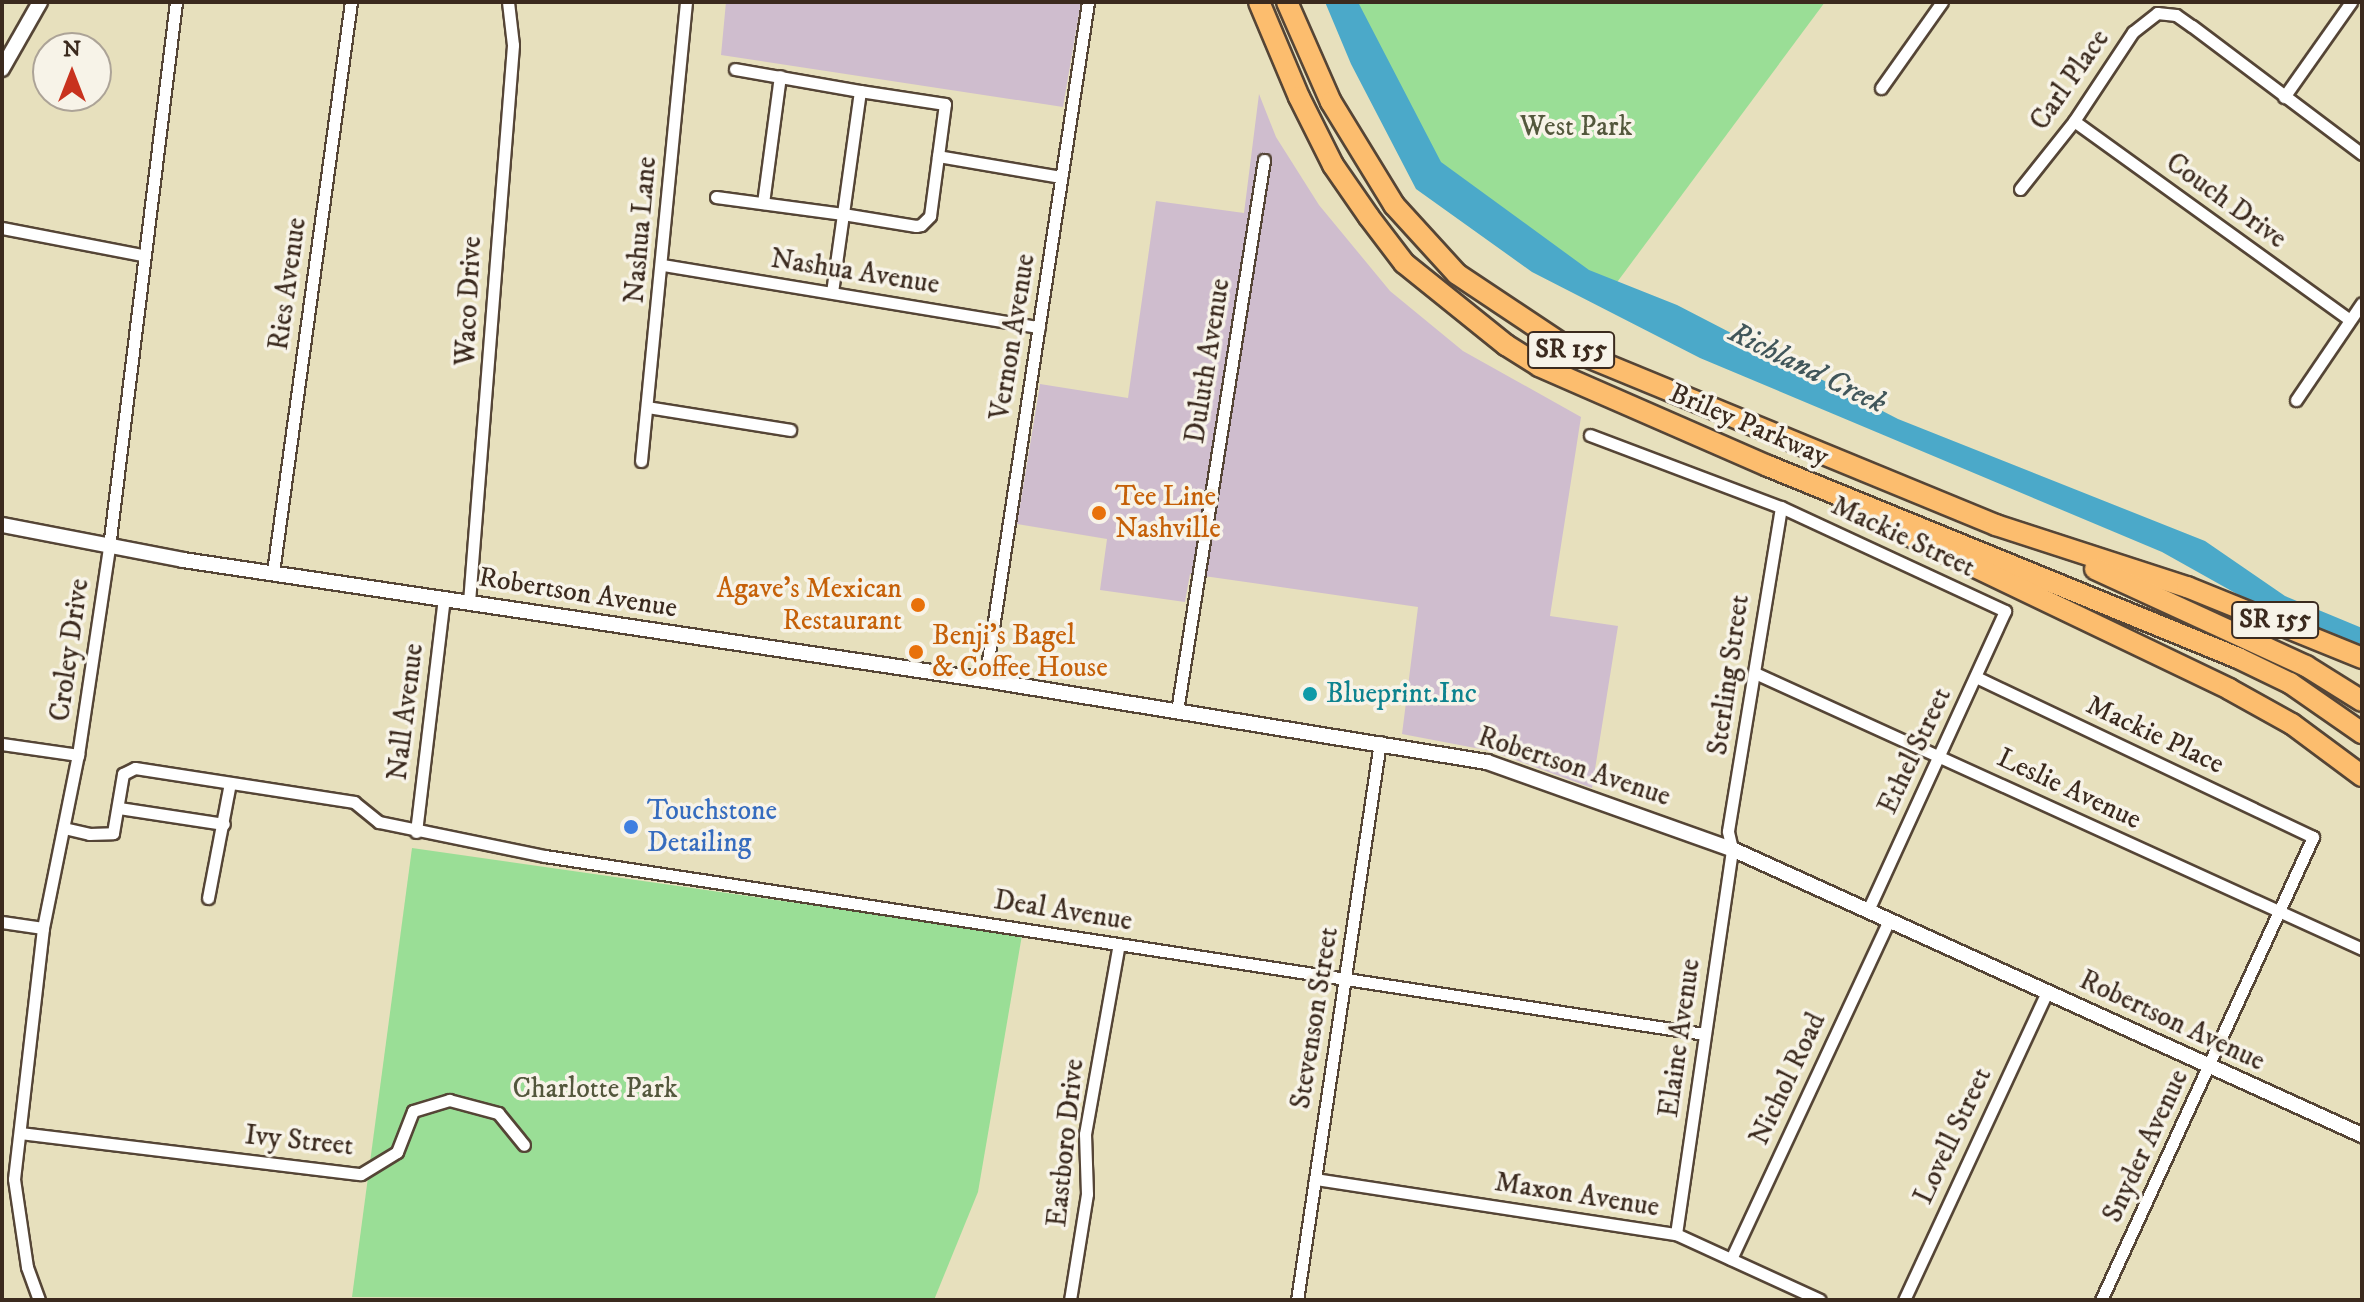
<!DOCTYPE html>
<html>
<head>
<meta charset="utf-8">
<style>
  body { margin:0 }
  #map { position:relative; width:2364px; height:1302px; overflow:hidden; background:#e7e0bd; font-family:"IM FELL DW Pica",serif }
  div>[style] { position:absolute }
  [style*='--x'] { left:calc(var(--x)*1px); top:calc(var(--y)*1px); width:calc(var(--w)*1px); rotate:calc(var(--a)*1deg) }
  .industrial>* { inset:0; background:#cfbdce }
  .green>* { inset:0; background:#9ade96 }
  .water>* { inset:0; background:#4ba9c9 }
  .roads { filter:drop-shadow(2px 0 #554536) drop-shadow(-2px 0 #554536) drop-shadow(0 2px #554536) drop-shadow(0 -2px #554536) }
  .minor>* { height:11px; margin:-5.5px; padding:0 5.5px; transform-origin:5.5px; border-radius:5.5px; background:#fff }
  .tertiary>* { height:14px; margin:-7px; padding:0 7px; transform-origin:7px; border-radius:7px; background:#fff }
  .motorway>* { height:20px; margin:-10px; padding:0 10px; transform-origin:10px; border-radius:10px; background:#fcbd6e }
  .dots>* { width:22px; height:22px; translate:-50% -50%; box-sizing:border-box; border:4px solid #f7f3e8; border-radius:50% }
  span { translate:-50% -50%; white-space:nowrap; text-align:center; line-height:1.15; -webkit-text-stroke:7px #f7f3e8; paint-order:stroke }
  .shield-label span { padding:2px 6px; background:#f7f3e8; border:2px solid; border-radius:6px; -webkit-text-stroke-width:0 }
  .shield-label { font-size:26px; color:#3b2a1e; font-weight:700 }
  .street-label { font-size:28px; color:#3b2a1e }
  .park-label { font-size:28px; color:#53573c }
  .food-label { font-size:28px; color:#c56008 }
  .left { translate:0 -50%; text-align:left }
  .right { translate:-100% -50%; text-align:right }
  .culture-label { font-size:28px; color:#0d838f }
  .shop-label { font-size:28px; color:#366cbe }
  .water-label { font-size:30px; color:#41565a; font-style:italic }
  .frame { position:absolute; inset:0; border:4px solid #3b2a1e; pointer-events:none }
  .north { position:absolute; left:32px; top:32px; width:80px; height:80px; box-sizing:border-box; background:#f7f3e8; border:2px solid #aca397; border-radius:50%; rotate:0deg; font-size:22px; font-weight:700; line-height:32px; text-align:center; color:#3b2a1e }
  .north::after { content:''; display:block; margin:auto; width:28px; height:36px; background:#c8321e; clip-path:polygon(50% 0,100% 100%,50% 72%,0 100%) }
</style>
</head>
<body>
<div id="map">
  <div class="industrial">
    <div style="clip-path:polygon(726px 2px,1081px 2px,1063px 107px,721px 55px)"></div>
    <div style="clip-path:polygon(1259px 94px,1276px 137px,1319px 205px,1390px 291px,1463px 351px,1581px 417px,1550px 616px,1618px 626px,1592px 788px,1491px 751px,1402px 734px,1418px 607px,1190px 574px,1185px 602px,1100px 590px,1107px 539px,1017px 524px,1040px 384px,1128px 398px,1156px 201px,1244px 213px)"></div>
  </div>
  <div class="green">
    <div style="clip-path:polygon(1348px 2px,1825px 2px,1612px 289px,1428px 160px)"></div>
    <div style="clip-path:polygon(412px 848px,1022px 935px,978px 1192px,934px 1300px,352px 1297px)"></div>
  </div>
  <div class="water">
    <div style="clip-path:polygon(1325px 2px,1358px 2px,1441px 162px,1589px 270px,1677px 305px,1898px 419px,2205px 541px,2285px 596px,2362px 628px,2362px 649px,2262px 608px,2162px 552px,1700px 358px,1532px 272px,1416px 189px,1351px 64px)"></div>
  </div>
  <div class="roads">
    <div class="minor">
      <div style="--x:735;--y:69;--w:127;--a:10"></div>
      <div style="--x:1881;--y:88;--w:105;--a:-54.7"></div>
      <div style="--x:2284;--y:97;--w:116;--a:-54.8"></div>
      <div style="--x:2074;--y:121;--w:340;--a:35.8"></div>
      <div style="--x:938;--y:156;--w:125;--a:9.7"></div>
      <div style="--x:2020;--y:189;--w:87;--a:-51.5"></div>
      <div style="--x:2074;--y:121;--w:107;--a:-56.5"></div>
      <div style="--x:2133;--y:32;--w:31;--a:-38"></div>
      <div style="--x:2157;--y:13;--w:19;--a:6"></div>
      <div style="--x:2176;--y:15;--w:19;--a:35"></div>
      <div style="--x:2192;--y:26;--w:213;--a:37"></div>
      <div style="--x:716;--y:197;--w:128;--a:7.6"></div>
      <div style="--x:843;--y:214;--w:74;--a:9.3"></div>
      <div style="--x:916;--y:226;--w:5;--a:-11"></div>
      <div style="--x:921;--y:225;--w:13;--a:-45"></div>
      <div style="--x:930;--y:216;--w:113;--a:-82.4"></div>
      <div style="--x:945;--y:104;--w:86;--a:-171.3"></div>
      <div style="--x:860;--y:91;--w:124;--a:97.9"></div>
      <div style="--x:843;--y:214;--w:79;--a:98"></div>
      <div style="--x:763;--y:203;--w:128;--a:-82.4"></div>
      <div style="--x:2;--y:228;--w:143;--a:10.9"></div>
      <div style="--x:663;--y:265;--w:381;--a:9.4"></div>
      <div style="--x:2296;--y:400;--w:117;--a:-55.8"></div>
      <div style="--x:647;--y:407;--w:145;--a:9.1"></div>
      <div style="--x:1590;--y:435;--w:204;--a:20.7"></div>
      <div style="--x:1781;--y:507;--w:247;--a:24.9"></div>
      <div style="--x:2005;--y:611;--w:329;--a:114.6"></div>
      <div style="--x:641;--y:461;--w:461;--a:-84.4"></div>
      <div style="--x:273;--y:572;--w:575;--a:-82.21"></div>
      <div style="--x:469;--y:602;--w:559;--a:-85.48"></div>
      <div style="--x:513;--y:45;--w:43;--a:-96.6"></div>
      <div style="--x:1755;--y:673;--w:667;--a:24.45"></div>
      <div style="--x:1976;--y:677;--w:373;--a:25.4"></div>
      <div style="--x:2313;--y:837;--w:509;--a:114.6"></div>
      <div style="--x:985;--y:680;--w:686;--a:-81.36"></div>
      <div style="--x:1177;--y:711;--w:558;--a:-81.03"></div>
      <div style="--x:2;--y:744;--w:77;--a:8.2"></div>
      <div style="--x:119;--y:808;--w:106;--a:8.7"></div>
      <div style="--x:64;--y:828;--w:26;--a:13"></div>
      <div style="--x:89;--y:834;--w:24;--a:-2"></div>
      <div style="--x:113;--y:833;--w:60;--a:-80.4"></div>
      <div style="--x:123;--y:774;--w:13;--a:-27"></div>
      <div style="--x:135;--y:768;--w:222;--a:8.8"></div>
      <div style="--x:354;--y:802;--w:32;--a:39"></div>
      <div style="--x:379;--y:822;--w:169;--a:11.6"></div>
      <div style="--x:545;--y:856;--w:1173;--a:8.73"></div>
      <div style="--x:416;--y:832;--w:236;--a:-83.2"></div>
      <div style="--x:208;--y:898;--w:117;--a:-79.2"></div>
      <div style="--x:2;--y:922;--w:41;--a:8.3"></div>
      <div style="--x:20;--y:1133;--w:343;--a:6.9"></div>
      <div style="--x:361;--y:1174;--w:42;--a:-31.4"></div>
      <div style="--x:397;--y:1152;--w:44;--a:-68.7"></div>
      <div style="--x:413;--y:1111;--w:38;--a:-17"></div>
      <div style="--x:449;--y:1100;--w:51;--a:14.9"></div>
      <div style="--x:498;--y:1113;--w:41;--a:50.9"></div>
      <div style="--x:1315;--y:1179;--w:365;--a:8.7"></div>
      <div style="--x:1676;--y:1234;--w:158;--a:24.6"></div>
      <div style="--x:1676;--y:1234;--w:389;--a:-81.7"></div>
      <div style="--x:1732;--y:849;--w:18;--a:-103"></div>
      <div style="--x:1728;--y:831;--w:328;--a:-80.7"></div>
      <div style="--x:1731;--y:1259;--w:374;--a:-65"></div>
      <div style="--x:39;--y:1300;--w:35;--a:-110"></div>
      <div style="--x:27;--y:1267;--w:89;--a:-98.4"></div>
      <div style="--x:14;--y:1179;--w:253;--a:-83.4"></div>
      <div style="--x:43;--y:928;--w:177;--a:-78.6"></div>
      <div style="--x:78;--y:755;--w:210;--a:-81.5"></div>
      <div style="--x:109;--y:547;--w:549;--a:-82.99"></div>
      <div style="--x:1070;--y:1300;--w:107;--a:-80.9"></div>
      <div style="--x:1087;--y:1194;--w:60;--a:-91.9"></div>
      <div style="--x:1085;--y:1134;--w:193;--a:-79.9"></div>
      <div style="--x:1297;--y:1300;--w:564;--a:-81.54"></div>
      <div style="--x:1904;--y:1300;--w:340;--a:-65.1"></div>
    </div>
    <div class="tertiary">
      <div style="--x:2;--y:69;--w:77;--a:-60.4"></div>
      <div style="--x:2;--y:525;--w:184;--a:10.9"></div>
      <div style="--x:183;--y:560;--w:811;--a:8.51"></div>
      <div style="--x:985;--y:680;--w:509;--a:9.28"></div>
      <div style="--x:1487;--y:762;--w:260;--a:19.6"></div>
      <div style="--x:1732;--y:849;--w:692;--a:24.42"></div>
    </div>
    <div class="motorway">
      <div style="--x:1259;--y:2;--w:103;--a:67.2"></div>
      <div style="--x:1299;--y:97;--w:76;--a:63.4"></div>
      <div style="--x:1333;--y:165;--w:63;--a:55.3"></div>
      <div style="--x:1369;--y:217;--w:58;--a:52.7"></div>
      <div style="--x:1404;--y:263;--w:131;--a:38.8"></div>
      <div style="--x:1506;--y:345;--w:39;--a:32"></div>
      <div style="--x:1539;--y:366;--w:250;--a:23.6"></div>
      <div style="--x:1768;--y:466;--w:508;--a:22.22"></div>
      <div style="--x:2238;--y:658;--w:58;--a:25.7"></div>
      <div style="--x:2290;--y:683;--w:88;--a:34.8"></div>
      <div style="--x:1287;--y:2;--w:109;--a:66.3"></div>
      <div style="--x:1331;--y:102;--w:121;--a:58.5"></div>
      <div style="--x:1394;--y:205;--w:93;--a:47.6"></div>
      <div style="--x:1457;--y:274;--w:137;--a:33.7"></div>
      <div style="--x:1571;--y:350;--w:460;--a:22.4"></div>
      <div style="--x:1996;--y:525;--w:201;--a:18"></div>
      <div style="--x:2187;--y:587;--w:189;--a:22.1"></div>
      <div style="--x:1904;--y:533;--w:361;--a:25.6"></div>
      <div style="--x:2229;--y:689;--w:72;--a:29.1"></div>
      <div style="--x:2292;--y:724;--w:87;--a:36.6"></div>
      <div style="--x:2095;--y:569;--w:232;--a:24.7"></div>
      <div style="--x:2306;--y:666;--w:66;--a:32"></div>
    </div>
  </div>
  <div class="dots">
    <div style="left:1099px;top:513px;background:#e8710a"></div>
    <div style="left:918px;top:605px;background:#e8710a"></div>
    <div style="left:916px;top:652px;background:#e8710a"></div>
    <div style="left:1310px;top:694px;background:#0f9aa8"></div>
    <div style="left:631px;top:827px;background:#3f7fe0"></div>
  </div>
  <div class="shield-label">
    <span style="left:1571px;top:350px">SR 155</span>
    <span style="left:2275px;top:620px">SR 155</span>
  </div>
  <div class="street-label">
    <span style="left:2070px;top:80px;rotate:-55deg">Carl Place</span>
    <span style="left:2226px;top:201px;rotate:36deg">Couch Drive</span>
    <span style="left:641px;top:230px;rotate:-85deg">Nashua Lane</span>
    <span style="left:855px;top:272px;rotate:9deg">Nashua Avenue</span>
    <span style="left:288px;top:284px;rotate:-82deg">Ries Avenue</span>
    <span style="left:469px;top:301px;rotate:-87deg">Waco Drive</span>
    <span style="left:1013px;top:337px;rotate:-81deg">Vernon Avenue</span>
    <span style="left:1208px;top:361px;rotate:-81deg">Duluth Avenue</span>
    <span style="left:1749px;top:425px;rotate:23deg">Briley Parkway</span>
    <span style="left:1903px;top:537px;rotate:25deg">Mackie Street</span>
    <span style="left:578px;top:593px;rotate:9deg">Robertson Avenue</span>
    <span style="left:70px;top:650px;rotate:-82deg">Croley Drive</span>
    <span style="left:1729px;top:675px;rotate:-82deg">Sterling Street</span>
    <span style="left:406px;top:712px;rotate:-83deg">Nall Avenue</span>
    <span style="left:2155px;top:735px;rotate:25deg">Mackie Place</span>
    <span style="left:1915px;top:751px;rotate:-65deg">Ethel Street</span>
    <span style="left:1574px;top:767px;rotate:18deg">Robertson Avenue</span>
    <span style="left:2069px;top:789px;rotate:25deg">Leslie Avenue</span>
    <span style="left:1063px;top:911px;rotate:9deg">Deal Avenue</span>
    <span style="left:1315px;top:1018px;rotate:-81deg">Stevenson Street</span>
    <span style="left:2172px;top:1021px;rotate:25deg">Robertson Avenue</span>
    <span style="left:1680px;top:1038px;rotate:-82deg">Elaine Avenue</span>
    <span style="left:1788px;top:1079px;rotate:-65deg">Nichol Road</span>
    <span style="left:1953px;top:1136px;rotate:-65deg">Lovell Street</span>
    <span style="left:299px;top:1141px;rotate:6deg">Ivy Street</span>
    <span style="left:1066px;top:1143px;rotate:-84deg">Eastboro Drive</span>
    <span style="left:2146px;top:1146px;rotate:-65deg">Snyder Avenue</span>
    <span style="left:1577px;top:1195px;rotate:9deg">Maxon Avenue</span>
  </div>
  <div class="park-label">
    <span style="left:1576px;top:127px">West Park</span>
    <span style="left:595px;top:1089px">Charlotte Park</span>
  </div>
  <div class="food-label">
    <span class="left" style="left:1115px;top:513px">Tee Line<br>Nashville</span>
    <span class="right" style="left:902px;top:605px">Agave's Mexican<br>Restaurant</span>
    <span class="left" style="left:932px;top:652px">Benji's Bagel<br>&amp; Coffee House</span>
  </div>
  <div class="culture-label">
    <span class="left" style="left:1326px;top:694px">Blueprint.Inc</span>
  </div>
  <div class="shop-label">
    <span class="left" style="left:647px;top:827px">Touchstone<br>Detailing</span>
  </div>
  <div class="water-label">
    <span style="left:1807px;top:369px;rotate:26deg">Richland Creek</span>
  </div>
  <div class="frame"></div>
  <div class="north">N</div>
</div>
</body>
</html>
